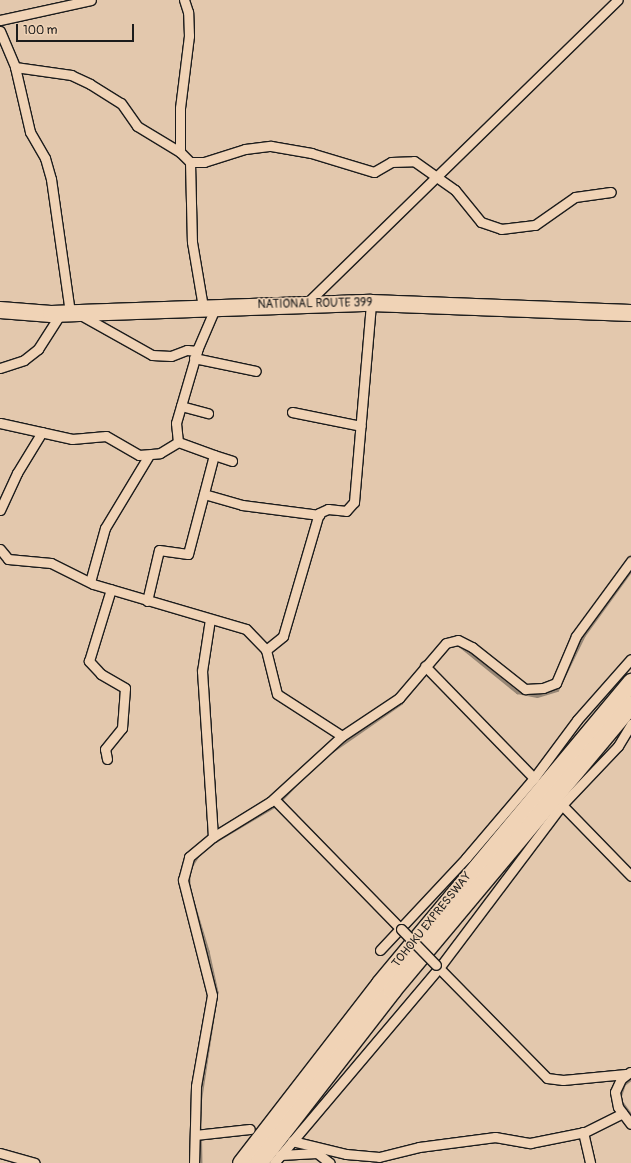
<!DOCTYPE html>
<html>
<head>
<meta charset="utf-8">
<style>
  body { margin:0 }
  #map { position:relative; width:631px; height:1163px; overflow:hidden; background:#e3c8ad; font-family:Pangolin,sans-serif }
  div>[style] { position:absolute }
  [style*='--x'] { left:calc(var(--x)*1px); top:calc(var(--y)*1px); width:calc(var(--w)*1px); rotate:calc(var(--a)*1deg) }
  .stream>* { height:2.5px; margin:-1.25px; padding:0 1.25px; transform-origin:1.25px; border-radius:1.25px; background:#968675 }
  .roads { filter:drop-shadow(1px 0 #1c1c1c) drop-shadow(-1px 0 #1c1c1c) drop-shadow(0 1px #1c1c1c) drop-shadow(0 -1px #1c1c1c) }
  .minor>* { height:9px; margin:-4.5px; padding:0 4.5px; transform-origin:4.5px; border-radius:4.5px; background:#f0d3b6 }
  .trunk>* { height:16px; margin:-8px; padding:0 8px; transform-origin:8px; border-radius:8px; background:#f0d3b6 }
  .motorway>* { height:17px; margin:-8.5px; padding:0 8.5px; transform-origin:8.5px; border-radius:8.5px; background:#f0d3b6 }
  .bridges { filter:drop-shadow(1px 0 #1c1c1c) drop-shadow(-1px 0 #1c1c1c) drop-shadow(0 1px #1c1c1c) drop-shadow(0 -1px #1c1c1c) }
  .minor-bridge>* { height:9px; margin:-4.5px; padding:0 4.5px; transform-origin:4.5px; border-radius:4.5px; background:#f0d3b6 }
  span { translate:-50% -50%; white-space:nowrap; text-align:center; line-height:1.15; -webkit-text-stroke:3px #f0d3b6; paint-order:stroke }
  .street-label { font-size:12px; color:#1c1c1c }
  .scale { position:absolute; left:16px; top:24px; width:118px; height:18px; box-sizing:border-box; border:2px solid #1c1c1c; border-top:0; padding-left:5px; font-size:12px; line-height:14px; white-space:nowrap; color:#1c1c1c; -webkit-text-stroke:3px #f0d3b6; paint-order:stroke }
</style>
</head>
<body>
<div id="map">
  <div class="stream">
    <div style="--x:459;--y:645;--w:75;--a:39"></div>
    <div style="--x:517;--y:692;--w:20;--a:11"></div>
    <div style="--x:537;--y:696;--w:21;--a:-17"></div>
    <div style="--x:557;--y:690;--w:61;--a:-63.9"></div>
    <div style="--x:584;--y:635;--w:80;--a:-54.1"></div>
    <div style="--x:332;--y:751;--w:84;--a:-34.8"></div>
    <div style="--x:401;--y:703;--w:22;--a:-51"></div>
    <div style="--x:280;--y:801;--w:21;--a:-47"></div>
    <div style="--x:212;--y:843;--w:74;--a:-30.7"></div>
    <div style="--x:191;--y:866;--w:13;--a:-58"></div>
    <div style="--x:189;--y:873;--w:15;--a:90"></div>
    <div style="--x:189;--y:888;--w:66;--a:73.2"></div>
    <div style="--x:208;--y:951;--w:42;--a:77.6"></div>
    <div style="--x:217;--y:992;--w:112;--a:98.7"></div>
    <div style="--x:620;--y:1096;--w:13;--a:-72"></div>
    <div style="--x:624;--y:1084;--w:9;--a:-36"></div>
    <div style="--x:621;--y:1101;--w:17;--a:54"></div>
    <div style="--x:200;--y:1112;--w:51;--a:88.9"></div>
  </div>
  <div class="roads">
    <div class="minor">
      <div style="--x:0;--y:20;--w:93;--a:-12.4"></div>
      <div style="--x:0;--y:31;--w:39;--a:67"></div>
      <div style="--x:15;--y:67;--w:67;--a:77"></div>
      <div style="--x:30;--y:132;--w:30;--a:60"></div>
      <div style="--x:45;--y:158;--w:22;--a:74"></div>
      <div style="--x:51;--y:179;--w:135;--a:81.9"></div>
      <div style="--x:15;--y:67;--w:57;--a:8.1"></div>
      <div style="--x:71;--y:75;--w:21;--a:25"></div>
      <div style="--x:90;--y:84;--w:36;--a:32"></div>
      <div style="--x:121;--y:103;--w:28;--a:55"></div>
      <div style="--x:137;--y:126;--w:50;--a:31.2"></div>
      <div style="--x:180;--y:152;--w:14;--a:45"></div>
      <div style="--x:190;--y:162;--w:14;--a:0"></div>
      <div style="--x:204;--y:162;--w:43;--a:-17.6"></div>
      <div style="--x:245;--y:149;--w:26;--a:-7"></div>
      <div style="--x:271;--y:146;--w:41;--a:9.9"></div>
      <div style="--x:311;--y:153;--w:66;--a:16.8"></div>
      <div style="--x:374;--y:172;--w:20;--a:-30"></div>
      <div style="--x:391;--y:162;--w:23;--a:-2"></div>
      <div style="--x:414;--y:161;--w:50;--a:35.3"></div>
      <div style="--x:455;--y:190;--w:41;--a:50.9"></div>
      <div style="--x:481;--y:222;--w:21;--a:19"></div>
      <div style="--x:501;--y:229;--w:34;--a:-7"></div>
      <div style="--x:535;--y:225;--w:49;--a:-35"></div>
      <div style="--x:575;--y:197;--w:36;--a:-8"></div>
      <div style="--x:180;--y:152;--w:44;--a:-90"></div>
      <div style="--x:180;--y:108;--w:73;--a:-82.9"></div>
      <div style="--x:189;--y:36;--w:24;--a:-92"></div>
      <div style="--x:188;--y:12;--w:13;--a:-108"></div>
      <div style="--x:190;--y:162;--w:80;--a:88.6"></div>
      <div style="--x:192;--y:242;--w:66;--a:80.4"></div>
      <div style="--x:307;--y:303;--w:434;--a:-44.3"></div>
      <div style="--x:79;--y:314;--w:84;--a:29.3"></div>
      <div style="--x:152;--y:355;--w:19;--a:3"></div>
      <div style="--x:171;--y:356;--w:17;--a:-21"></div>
      <div style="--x:187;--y:350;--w:10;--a:6"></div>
      <div style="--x:194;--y:358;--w:63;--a:11.8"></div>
      <div style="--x:0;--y:368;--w:25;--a:-18"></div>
      <div style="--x:24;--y:360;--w:18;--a:-38"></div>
      <div style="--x:38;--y:349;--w:43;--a:-57.4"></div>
      <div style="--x:181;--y:406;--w:28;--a:15"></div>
      <div style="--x:292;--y:412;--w:70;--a:11.5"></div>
      <div style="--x:0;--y:423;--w:74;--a:12.5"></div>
      <div style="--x:72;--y:439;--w:34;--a:-5"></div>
      <div style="--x:106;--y:436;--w:38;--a:30"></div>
      <div style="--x:139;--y:455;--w:21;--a:-5"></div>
      <div style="--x:160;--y:453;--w:21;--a:-31"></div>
      <div style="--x:214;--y:455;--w:19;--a:18"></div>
      <div style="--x:204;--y:494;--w:40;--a:16"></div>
      <div style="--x:242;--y:505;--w:78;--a:7.4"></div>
      <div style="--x:0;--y:510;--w:41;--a:-65.3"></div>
      <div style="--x:17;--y:473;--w:48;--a:-58.6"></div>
      <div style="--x:0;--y:549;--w:13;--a:51"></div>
      <div style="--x:8;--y:559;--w:43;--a:5.3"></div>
      <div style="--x:51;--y:563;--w:47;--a:26.6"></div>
      <div style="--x:93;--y:584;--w:159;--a:16.4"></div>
      <div style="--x:246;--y:629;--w:29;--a:46"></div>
      <div style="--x:266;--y:650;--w:45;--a:76"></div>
      <div style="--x:277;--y:694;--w:77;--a:32.9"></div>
      <div style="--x:90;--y:582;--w:56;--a:-74.5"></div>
      <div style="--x:105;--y:528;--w:85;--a:-58.9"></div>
      <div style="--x:147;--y:601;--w:52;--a:-76.8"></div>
      <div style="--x:159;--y:550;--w:29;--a:8"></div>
      <div style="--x:188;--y:554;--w:102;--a:-75.3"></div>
      <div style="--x:214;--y:455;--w:38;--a:-160"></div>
      <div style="--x:178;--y:442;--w:19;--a:-96"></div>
      <div style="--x:176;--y:423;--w:78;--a:-73.7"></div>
      <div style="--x:198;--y:348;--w:46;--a:-66.8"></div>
      <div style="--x:210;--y:619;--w:53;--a:98.7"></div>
      <div style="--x:202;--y:671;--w:166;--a:86.2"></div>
      <div style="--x:266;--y:650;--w:22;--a:-39"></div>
      <div style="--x:283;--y:636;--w:128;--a:-73.7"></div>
      <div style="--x:319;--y:513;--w:10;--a:-24"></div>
      <div style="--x:328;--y:509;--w:18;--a:6"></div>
      <div style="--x:346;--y:511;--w:12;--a:-48"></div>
      <div style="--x:354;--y:502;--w:200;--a:-85.1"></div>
      <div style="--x:425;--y:666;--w:156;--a:45.8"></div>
      <div style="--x:107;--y:759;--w:10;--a:-101"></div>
      <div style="--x:105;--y:749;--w:27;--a:-51"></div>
      <div style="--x:122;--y:728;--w:40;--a:-85.7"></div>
      <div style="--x:125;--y:688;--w:28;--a:-150"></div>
      <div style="--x:101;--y:674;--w:18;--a:-133"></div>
      <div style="--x:89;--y:661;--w:75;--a:-73"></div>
      <div style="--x:274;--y:799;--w:182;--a:45.7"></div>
      <div style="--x:562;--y:805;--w:99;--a:45.8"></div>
      <div style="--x:380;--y:950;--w:126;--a:-46.9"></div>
      <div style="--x:466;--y:858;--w:105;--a:-49.6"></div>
      <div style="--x:534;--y:778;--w:72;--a:-53.4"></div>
      <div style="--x:577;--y:720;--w:81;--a:-48.5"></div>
      <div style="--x:436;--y:965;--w:158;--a:45.5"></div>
      <div style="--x:547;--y:1078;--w:16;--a:7"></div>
      <div style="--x:563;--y:1080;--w:63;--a:-5.4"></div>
      <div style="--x:630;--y:1072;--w:11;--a:142"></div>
      <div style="--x:621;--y:1079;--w:14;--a:115"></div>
      <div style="--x:615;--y:1092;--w:15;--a:79"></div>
      <div style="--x:618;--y:1107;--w:21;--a:53"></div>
      <div style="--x:583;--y:1132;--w:32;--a:77"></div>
      <div style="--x:195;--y:1135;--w:55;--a:-6.2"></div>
      <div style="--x:292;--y:1141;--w:56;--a:13.5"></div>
      <div style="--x:346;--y:1154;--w:33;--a:5"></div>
      <div style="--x:379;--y:1157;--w:41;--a:-14"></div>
      <div style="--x:419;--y:1147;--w:77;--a:-7.5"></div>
      <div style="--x:495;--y:1137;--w:36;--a:10"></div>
      <div style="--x:530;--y:1143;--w:56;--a:-11.3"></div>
      <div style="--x:585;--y:1132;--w:42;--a:-26.6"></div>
      <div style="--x:0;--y:1153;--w:36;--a:16"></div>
      <div style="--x:280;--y:1155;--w:37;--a:-3"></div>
      <div style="--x:317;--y:1153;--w:16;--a:38"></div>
      <div style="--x:194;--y:1163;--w:77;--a:-88.5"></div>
      <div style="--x:196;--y:1086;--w:92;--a:-80"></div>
      <div style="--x:212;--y:995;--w:119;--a:-104.2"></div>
      <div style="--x:183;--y:880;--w:24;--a:-75"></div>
      <div style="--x:189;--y:857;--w:31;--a:-40"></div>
      <div style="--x:213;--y:837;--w:67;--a:-31.6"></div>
      <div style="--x:270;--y:802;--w:98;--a:-42.5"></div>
      <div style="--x:342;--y:736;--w:69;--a:-33.7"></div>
      <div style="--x:399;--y:698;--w:72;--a:-49.5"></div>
      <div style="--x:446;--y:643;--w:12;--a:-14"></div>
      <div style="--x:458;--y:640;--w:16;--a:27"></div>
      <div style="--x:472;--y:647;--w:68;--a:38.4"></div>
      <div style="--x:525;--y:689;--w:18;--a:-3"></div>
      <div style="--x:543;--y:688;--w:14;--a:-21"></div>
      <div style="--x:556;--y:683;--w:51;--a:-66.9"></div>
      <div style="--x:576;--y:636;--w:93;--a:-53.7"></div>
      <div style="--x:274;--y:1163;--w:255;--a:-49.8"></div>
      <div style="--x:439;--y:968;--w:204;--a:-53"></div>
      <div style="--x:562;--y:805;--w:81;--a:-46.5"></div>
      <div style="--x:618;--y:746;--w:26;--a:-59"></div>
    </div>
    <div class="trunk">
      <div style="--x:0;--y:310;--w:51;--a:4.5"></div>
      <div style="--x:51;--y:314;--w:320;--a:-2"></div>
      <div style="--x:371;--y:303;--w:260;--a:2.2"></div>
    </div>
    <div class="motorway">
      <div style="--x:241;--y:1163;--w:227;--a:-52.3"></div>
      <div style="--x:380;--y:983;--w:392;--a:-50.2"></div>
      <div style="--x:258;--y:1163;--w:219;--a:-52.2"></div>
      <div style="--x:392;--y:990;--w:373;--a:-50.1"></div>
    </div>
  </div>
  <div class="bridges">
    <div class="minor-bridge">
      <div style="--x:401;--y:929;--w:50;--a:45.8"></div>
    </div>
  </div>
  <div class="street-label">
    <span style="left:315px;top:304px;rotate:-1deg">NATIONAL ROUTE 399</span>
    <span style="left:432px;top:920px;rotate:-51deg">TOHOKU EXPRESSWAY</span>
  </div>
  <div class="scale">100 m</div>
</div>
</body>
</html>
